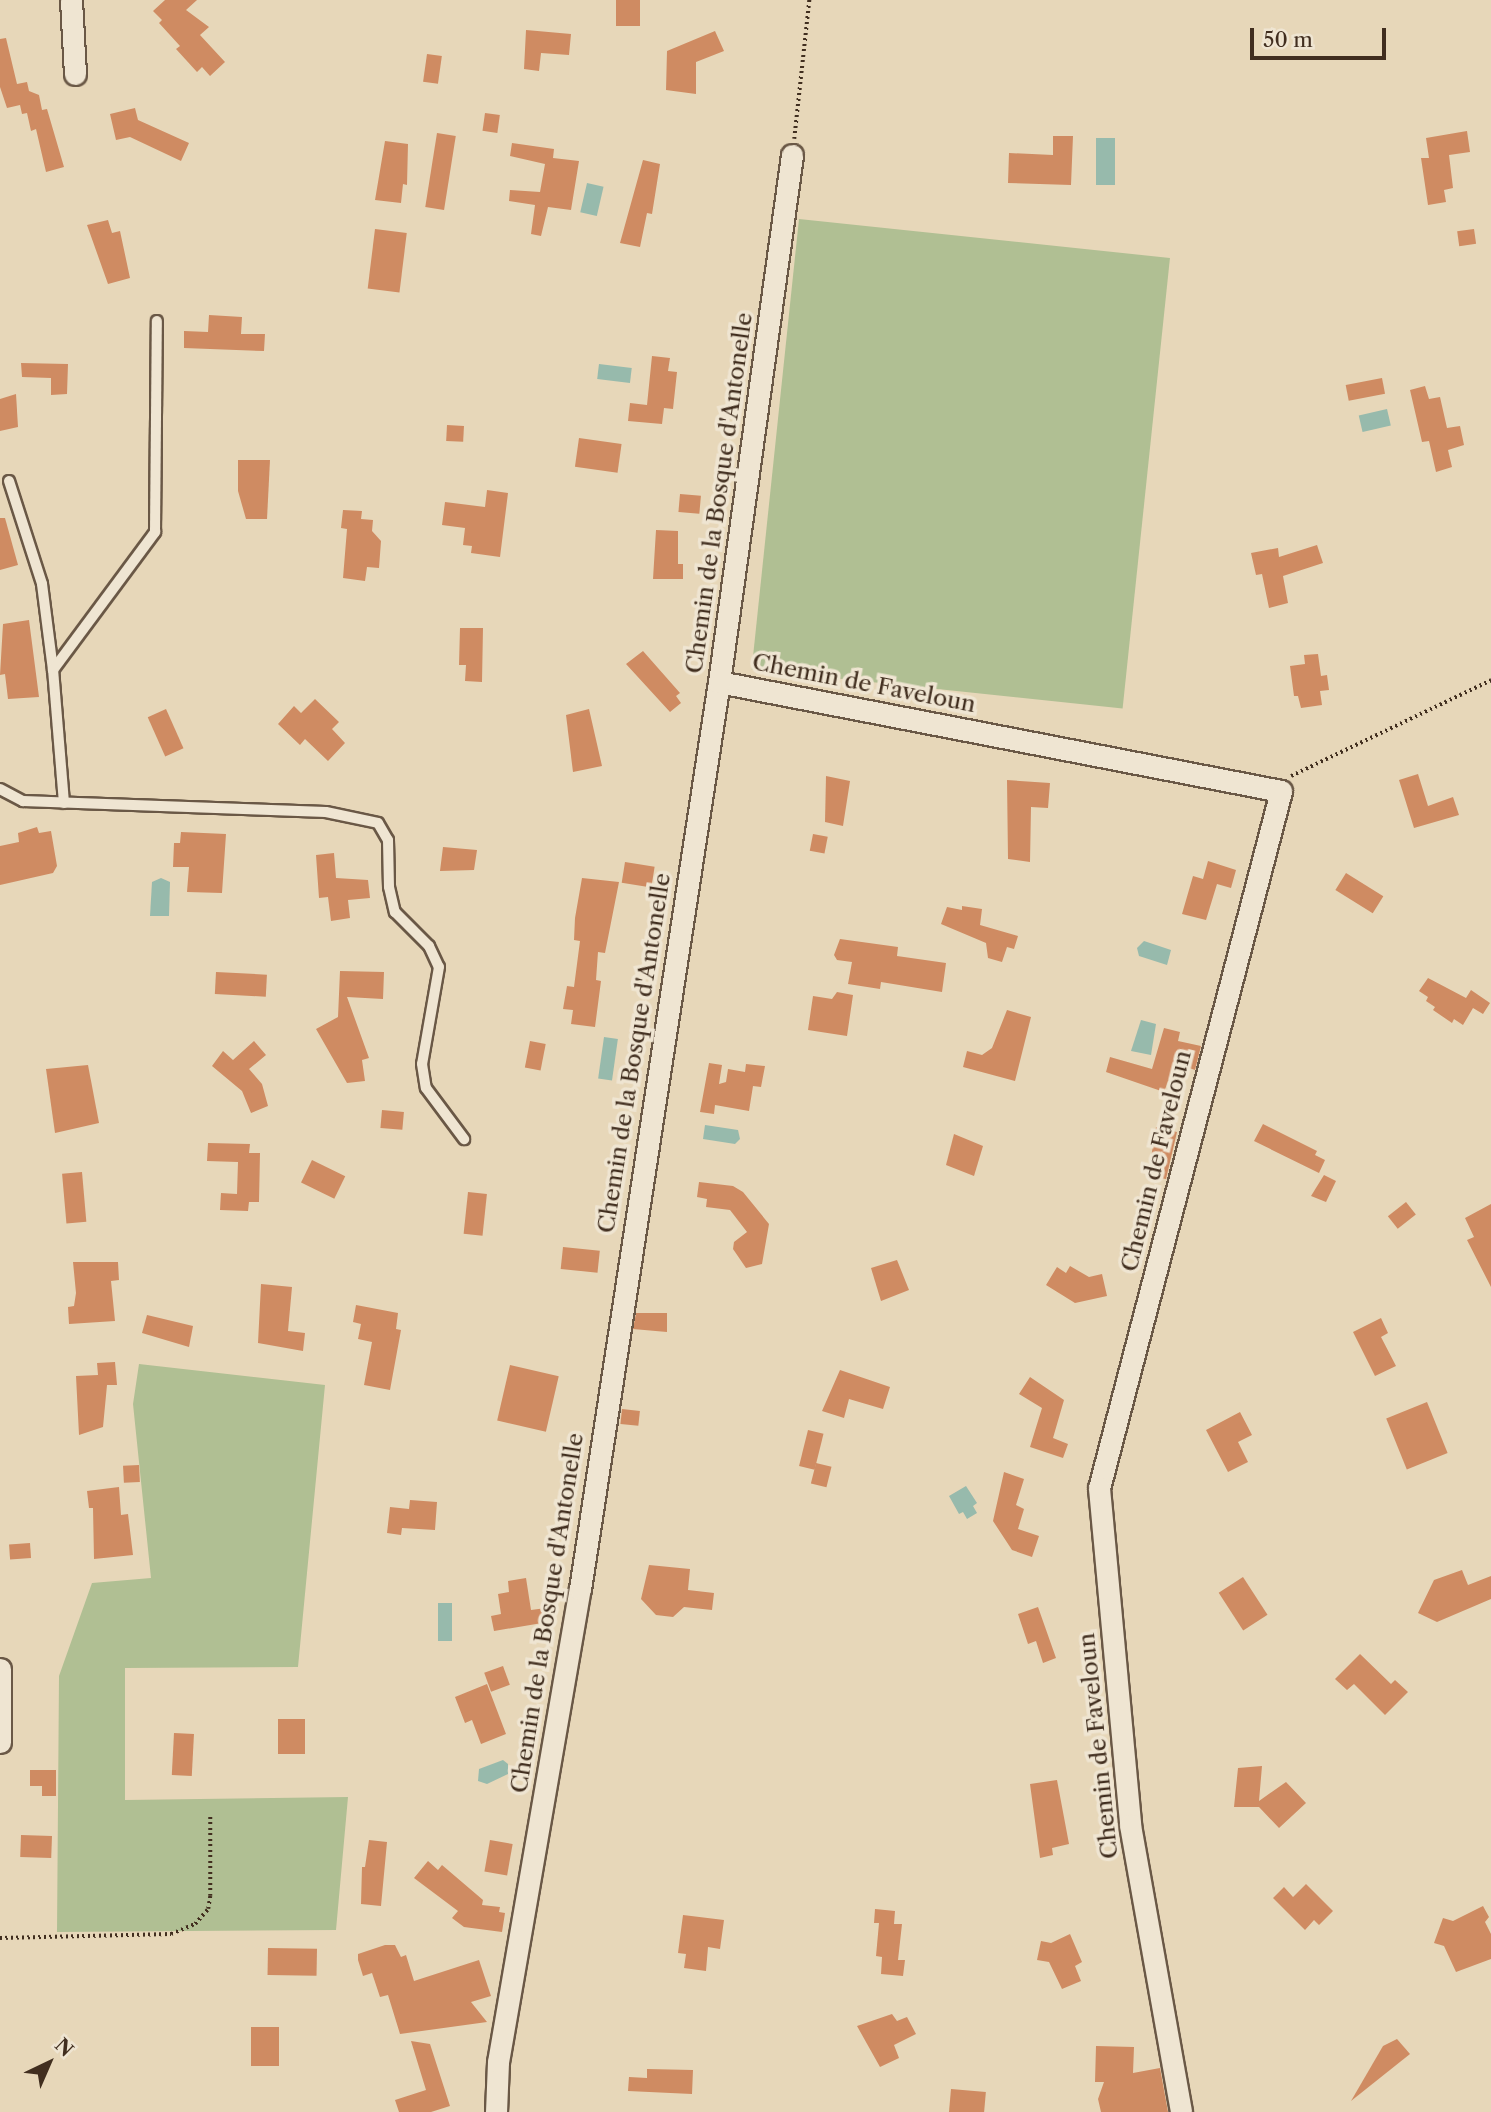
<!DOCTYPE html>
<html>
<head>
<meta charset="utf-8">
<style>
  body { margin:0 }
  #map { position:relative; width:1491px; height:2112px; overflow:hidden; background:#e7d7b9; font-family:"Libre Caslon Text",serif }
  div>[style] { position:absolute }
  [style*='--x'] { left:calc(var(--x)*1px); top:calc(var(--y)*1px); width:calc(var(--w)*1px); rotate:calc(var(--a)*1deg) }
  .green>* { inset:0; background:#b0bf93; transform-origin:0 0 }
  .water>* { inset:0; background:#97baac; transform-origin:0 0 }
  .building>* { inset:0; background:#cf8b62; transform-origin:0 0 }
  .path>* { height:3.5px; margin-top:-1.75px; transform-origin:0; background:repeating-linear-gradient(90deg,#412e1f 0 2px,transparent 0 5.5px) }
  .roads { filter:drop-shadow(2px 0 #6a5846) drop-shadow(-2px 0 #6a5846) drop-shadow(0 2px #6a5846) drop-shadow(0 -2px #6a5846) }
  .service>* { height:10px; margin:-5px; padding:0 5px; transform-origin:5px; border-radius:5px; background:#efe5d2 }
  .minor>* { height:21px; margin:-10.5px; padding:0 10.5px; transform-origin:10.5px; border-radius:10.5px; background:#efe5d2 }
  span { translate:-50% -50%; white-space:nowrap; text-align:center; line-height:1.15; -webkit-text-stroke:7px #efe5d2; paint-order:stroke }
  .street-label { font-size:23px; color:#412e1f }
  .north { position:absolute; left:14px; top:2028px; width:70px; height:70px; -webkit-text-stroke:5px #efe5d2; paint-order:stroke; rotate:44deg; font-size:19px; font-weight:700; line-height:28px; text-align:center; color:#412e1f }
  .north::after { content:''; display:block; margin:auto; width:24px; height:32px; background:#412e1f; clip-path:polygon(50% 0,100% 100%,50% 72%,0 100%) }
  .scale { position:absolute; left:1250px; top:28px; width:136px; height:32px; box-sizing:border-box; border:4px solid #412e1f; border-top:0; padding-left:9px; font-size:21px; line-height:24px; white-space:nowrap; color:#412e1f; -webkit-text-stroke:5px #efe5d2; paint-order:stroke }
</style>
</head>
<body>
<div id="map">
  <div class="green">
    <div style="left:799px;top:219px;width:373px;height:453px;rotate:6deg"></div>
    <div style="clip-path:polygon(139px 1364px,325px 1385px,298px 1667px,125px 1668px,125px 1800px,348px 1797px,336px 1930px,57px 1932px,59px 1676px,92px 1583px,151px 1578px,133px 1404px)"></div>
  </div>
  <div class="water">
    <div style="left:1096px;top:138px;width:19px;height:47px"></div>
    <div style="left:587px;top:183px;width:17px;height:30px;rotate:13deg"></div>
    <div style="left:599px;top:364px;width:33px;height:15px;rotate:7deg"></div>
    <div style="left:1387px;top:409px;width:17px;height:29px;rotate:77deg"></div>
    <div style="clip-path:polygon(161px 878px,170px 882px,169px 916px,150px 916px,152px 882px)"></div>
    <div style="clip-path:polygon(1144px 941px,1171px 950px,1167px 965px,1139px 956px,1137px 948px)"></div>
    <div style="clip-path:polygon(1141px 1020px,1156px 1024px,1151px 1055px,1131px 1051px)"></div>
    <div style="left:604px;top:1037px;width:14px;height:42px;rotate:8deg"></div>
    <div style="clip-path:polygon(705px 1125px,738px 1130px,740px 1139px,735px 1144px,703px 1139px)"></div>
    <div style="clip-path:polygon(966px 1486px,977px 1503px,973px 1506px,977px 1513px,967px 1519px,963px 1512px,959px 1514px,949px 1496px)"></div>
    <div style="left:438px;top:1603px;width:14px;height:38px"></div>
    <div style="clip-path:polygon(503px 1760px,508px 1764px,508px 1774px,487px 1784px,478px 1781px,479px 1769px)"></div>
  </div>
  <div class="building">
    <div style="clip-path:polygon(165px 0,197px 0,186px 10px,209px 27px,200px 35px,225px 62px,210px 76px,202px 67px,197px 72px,176px 49px,180px 46px,159px 23px,162px 20px,153px 11px)"></div>
    <div style="left:616px;top:0;width:24px;height:26px"></div>
    <div style="clip-path:polygon(526px 30px,571px 34px,569px 55px,541px 53px,539px 71px,524px 69px)"></div>
    <div style="clip-path:polygon(715px 31px,724px 51px,696px 62px,696px 94px,666px 90px,667px 51px)"></div>
    <div style="clip-path:polygon(6px 38px,17px 84px,27px 82px,29px 91px,39px 95px,42px 110px,47px 109px,64px 167px,46px 172px,36px 129px,31px 131px,27px 113px,22px 114px,20px 105px,7px 108px,0 87px,0 39px)"></div>
    <div style="left:427px;top:54px;width:15px;height:28px;rotate:8deg"></div>
    <div style="clip-path:polygon(135px 108px,138px 120px,189px 143px,181px 161px,130px 137px,116px 140px,110px 114px)"></div>
    <div style="left:485px;top:113px;width:15px;height:18px;rotate:8deg"></div>
    <div style="clip-path:polygon(1467px 131px,1470px 152px,1449px 155px,1453px 188px,1444px 190px,1446px 202px,1428px 205px,1421px 158px,1429px 158px,1426px 138px)"></div>
    <div style="left:437px;top:133px;width:19px;height:75px;rotate:9deg"></div>
    <div style="clip-path:polygon(1053px 136px,1073px 136px,1071px 185px,1008px 183px,1009px 153px,1053px 155px)"></div>
    <div style="clip-path:polygon(385px 141px,408px 144px,407px 185px,403px 184px,401px 203px,375px 200px)"></div>
    <div style="clip-path:polygon(512px 143px,554px 149px,553px 158px,579px 161px,571px 210px,548px 207px,541px 236px,531px 234px,535px 205px,509px 201px,510px 190px,540px 192px,545px 164px,510px 156px)"></div>
    <div style="clip-path:polygon(643px 160px,660px 164px,652px 214px,647px 213px,640px 247px,620px 243px)"></div>
    <div style="clip-path:polygon(108px 220px,112px 233px,120px 231px,130px 278px,108px 284px,87px 225px)"></div>
    <div style="left:375px;top:229px;width:32px;height:60px;rotate:7deg"></div>
    <div style="left:1474px;top:229px;width:15px;height:17px;rotate:82deg"></div>
    <div style="clip-path:polygon(209px 315px,242px 317px,241px 334px,265px 334px,264px 351px,184px 348px,184px 331px,208px 332px)"></div>
    <div style="clip-path:polygon(652px 356px,670px 358px,668px 371px,677px 372px,673px 409px,664px 408px,662px 424px,628px 421px,630px 403px,647px 405px)"></div>
    <div style="clip-path:polygon(21px 363px,68px 364px,67px 394px,51px 395px,51px 378px,22px 377px)"></div>
    <div style="left:1382px;top:378px;width:16px;height:37px;rotate:79deg"></div>
    <div style="clip-path:polygon(1425px 386px,1429px 399px,1440px 397px,1447px 428px,1460px 426px,1464px 445px,1448px 450px,1452px 467px,1436px 472px,1429px 441px,1422px 442px,1410px 390px)"></div>
    <div style="clip-path:polygon(16px 394px,18px 427px,0 431px,0 399px)"></div>
    <div style="left:447px;top:425px;width:17px;height:16px;rotate:3deg"></div>
    <div style="left:579px;top:438px;width:43px;height:29px;rotate:8deg"></div>
    <div style="clip-path:polygon(238px 460px,270px 460px,267px 519px,246px 519px,238px 491px)"></div>
    <div style="clip-path:polygon(487px 490px,508px 493px,500px 557px,471px 553px,472px 546px,463px 545px,465px 528px,442px 525px,445px 502px,485px 507px)"></div>
    <div style="left:680px;top:494px;width:21px;height:18px;rotate:5deg"></div>
    <div style="clip-path:polygon(343px 510px,362px 511px,361px 519px,373px 520px,372px 531px,381px 541px,379px 568px,367px 567px,365px 581px,343px 578px,347px 529px,341px 528px)"></div>
    <div style="clip-path:polygon(0 518px,5px 518px,18px 565px,0 570px)"></div>
    <div style="clip-path:polygon(656px 530px,678px 531px,678px 564px,683px 564px,683px 579px,653px 579px)"></div>
    <div style="clip-path:polygon(1317px 545px,1323px 563px,1283px 576px,1288px 603px,1269px 608px,1262px 574px,1256px 575px,1251px 553px,1278px 548px,1279px 557px)"></div>
    <div style="clip-path:polygon(29px 620px,39px 697px,8px 699px,5px 674px,0 675px,3px 624px)"></div>
    <div style="clip-path:polygon(460px 628px,483px 628px,482px 682px,465px 681px,466px 665px,459px 665px)"></div>
    <div style="clip-path:polygon(643px 651px,680px 693px,676px 696px,681px 703px,670px 712px,626px 664px)"></div>
    <div style="clip-path:polygon(1318px 654px,1321px 676px,1327px 675px,1329px 690px,1320px 691px,1322px 705px,1301px 708px,1298px 696px,1294px 696px,1290px 666px,1305px 664px,1304px 655px)"></div>
    <div style="clip-path:polygon(315px 699px,339px 722px,332px 729px,345px 743px,328px 761px,305px 739px,300px 745px,278px 724px,294px 706px,301px 713px)"></div>
    <div style="left:166px;top:709px;width:43px;height:20px;rotate:66deg"></div>
    <div style="clip-path:polygon(589px 709px,602px 766px,573px 772px,566px 715px)"></div>
    <div style="clip-path:polygon(1418px 774px,1428px 806px,1453px 797px,1459px 815px,1414px 828px,1399px 780px)"></div>
    <div style="clip-path:polygon(826px 776px,850px 781px,843px 826px,825px 822px)"></div>
    <div style="clip-path:polygon(1007px 780px,1050px 783px,1048px 808px,1031px 807px,1030px 862px,1008px 859px)"></div>
    <div style="clip-path:polygon(37px 827px,39px 833px,51px 831px,57px 866px,53px 873px,0 885px,0 846px,19px 842px,18px 833px)"></div>
    <div style="clip-path:polygon(181px 832px,226px 834px,222px 893px,187px 892px,189px 867px,173px 867px,174px 843px,180px 843px)"></div>
    <div style="left:813px;top:834px;width:15px;height:17px;rotate:11deg"></div>
    <div style="clip-path:polygon(443px 847px,477px 850px,474px 870px,440px 871px)"></div>
    <div style="clip-path:polygon(334px 853px,336px 878px,368px 880px,370px 898px,348px 900px,350px 918px,331px 921px,328px 897px,319px 898px,316px 855px)"></div>
    <div style="clip-path:polygon(1208px 861px,1236px 870px,1231px 888px,1217px 884px,1206px 920px,1182px 914px,1193px 876px,1203px 879px)"></div>
    <div style="left:625px;top:862px;width:30px;height:21px;rotate:9deg"></div>
    <div style="left:1346px;top:873px;width:44px;height:20px;rotate:32deg"></div>
    <div style="clip-path:polygon(582px 878px,619px 882px,605px 953px,598px 952px,596px 980px,601px 981px,595px 1027px,571px 1024px,573px 1010px,563px 1009px,567px 986px,574px 987px,580px 941px,574px 940px,575px 918px)"></div>
    <div style="clip-path:polygon(962px 906px,982px 909px,980px 925px,1018px 936px,1014px 949px,1007px 947px,1002px 962px,988px 958px,986px 943px,941px 924px,947px 907px,962px 910px)"></div>
    <div style="clip-path:polygon(840px 939px,898px 947px,897px 956px,946px 963px,942px 992px,881px 982px,880px 989px,848px 984px,852px 962px,837px 960px,834px 955px)"></div>
    <div style="clip-path:polygon(340px 971px,384px 972px,383px 999px,347px 997px,369px 1058px,362px 1060px,365px 1081px,347px 1083px,316px 1029px,338px 1017px)"></div>
    <div style="left:216px;top:972px;width:51px;height:22px;rotate:3deg"></div>
    <div style="clip-path:polygon(1428px 978px,1466px 998px,1471px 990px,1490px 1003px,1483px 1014px,1473px 1008px,1463px 1025px,1454px 1019px,1452px 1023px,1433px 1010px,1435px 1007px,1426px 1001px,1428px 997px,1419px 991px)"></div>
    <div style="clip-path:polygon(837px 992px,853px 995px,847px 1036px,808px 1030px,813px 996px,832px 999px)"></div>
    <div style="clip-path:polygon(1007px 1010px,1031px 1017px,1015px 1081px,963px 1067px,967px 1051px,982px 1055px,992px 1048px)"></div>
    <div style="clip-path:polygon(1164px 1028px,1180px 1032px,1178px 1041px,1201px 1046px,1195px 1070px,1175px 1063px,1164px 1092px,1106px 1072px,1110px 1057px,1152px 1069px)"></div>
    <div style="clip-path:polygon(254px 1041px,266px 1055px,249px 1069px,262px 1084px,268px 1106px,251px 1113px,242px 1091px,212px 1066px,223px 1051px,233px 1060px)"></div>
    <div style="left:530px;top:1041px;width:16px;height:27px;rotate:11deg"></div>
    <div style="clip-path:polygon(709px 1063px,722px 1065px,719px 1084px,726px 1082px,728px 1069px,745px 1072px,746px 1064px,765px 1066px,761px 1087px,753px 1086px,749px 1111px,715px 1105px,714px 1114px,700px 1112px)"></div>
    <div style="clip-path:polygon(88px 1065px,99px 1123px,55px 1133px,46px 1069px)"></div>
    <div style="left:382px;top:1110px;width:22px;height:18px;rotate:5deg"></div>
    <div style="clip-path:polygon(1263px 1124px,1317px 1151px,1315px 1155px,1325px 1160px,1319px 1173px,1254px 1141px)"></div>
    <div style="clip-path:polygon(1156px 1127px,1177px 1132px,1166px 1179px,1148px 1176px)"></div>
    <div style="clip-path:polygon(954px 1134px,983px 1146px,974px 1176px,946px 1165px)"></div>
    <div style="clip-path:polygon(208px 1143px,250px 1144px,249px 1153px,260px 1153px,259px 1202px,249px 1202px,248px 1211px,220px 1210px,221px 1193px,237px 1194px,238px 1162px,207px 1161px)"></div>
    <div style="left:312px;top:1160px;width:37px;height:25px;rotate:26deg"></div>
    <div style="left:82px;top:1172px;width:50px;height:20px;rotate:85deg"></div>
    <div style="clip-path:polygon(1324px 1175px,1336px 1181px,1326px 1202px,1311px 1196px)"></div>
    <div style="clip-path:polygon(699px 1182px,733px 1186px,743px 1192px,769px 1224px,762px 1264px,746px 1268px,733px 1249px,734px 1242px,747px 1232px,730px 1210px,706px 1207px,707px 1199px,697px 1197px)"></div>
    <div style="left:468px;top:1192px;width:19px;height:42px;rotate:6deg"></div>
    <div style="left:1406px;top:1202px;width:16px;height:23px;rotate:52deg"></div>
    <div style="clip-path:polygon(1491px 1204px,1491px 1287px,1467px 1240px,1474px 1237px,1465px 1218px)"></div>
    <div style="left:563px;top:1247px;width:37px;height:22px;rotate:6deg"></div>
    <div style="clip-path:polygon(897px 1260px,909px 1290px,881px 1301px,871px 1268px)"></div>
    <div style="clip-path:polygon(73px 1262px,118px 1262px,119px 1280px,111px 1281px,115px 1321px,69px 1324px,68px 1307px,74px 1306px,76px 1293px)"></div>
    <div style="clip-path:polygon(1070px 1266px,1089px 1277px,1102px 1274px,1107px 1296px,1075px 1303px,1046px 1285px,1057px 1267px,1066px 1273px)"></div>
    <div style="clip-path:polygon(261px 1284px,292px 1287px,288px 1331px,305px 1333px,303px 1351px,258px 1343px)"></div>
    <div style="clip-path:polygon(356px 1305px,398px 1313px,396px 1329px,401px 1330px,390px 1390px,364px 1385px,372px 1342px,358px 1339px,361px 1324px,353px 1322px)"></div>
    <div style="clip-path:polygon(636px 1313px,667px 1313px,667px 1332px,633px 1329px)"></div>
    <div style="clip-path:polygon(147px 1315px,193px 1326px,189px 1347px,142px 1333px)"></div>
    <div style="clip-path:polygon(1381px 1318px,1388px 1333px,1381px 1337px,1396px 1366px,1375px 1376px,1353px 1332px)"></div>
    <div style="clip-path:polygon(115px 1362px,117px 1385px,107px 1385px,103px 1427px,79px 1435px,76px 1376px,98px 1375px,97px 1363px)"></div>
    <div style="left:510px;top:1365px;width:50px;height:57px;rotate:13deg"></div>
    <div style="clip-path:polygon(840px 1370px,890px 1387px,883px 1409px,849px 1399px,844px 1418px,822px 1411px)"></div>
    <div style="clip-path:polygon(1030px 1377px,1064px 1400px,1053px 1438px,1068px 1444px,1063px 1458px,1030px 1447px,1042px 1408px,1019px 1394px)"></div>
    <div style="left:1427px;top:1402px;width:55px;height:44px;rotate:68deg"></div>
    <div style="left:622px;top:1409px;width:18px;height:15px;rotate:6deg"></div>
    <div style="clip-path:polygon(1240px 1412px,1252px 1435px,1238px 1442px,1248px 1462px,1228px 1472px,1206px 1430px)"></div>
    <div style="left:808px;top:1430px;width:16px;height:37px;rotate:14deg"></div>
    <div style="left:816px;top:1463px;width:16px;height:21px;rotate:14deg"></div>
    <div style="left:139px;top:1465px;width:17px;height:16px;rotate:87deg"></div>
    <div style="clip-path:polygon(1004px 1472px,1024px 1479px,1016px 1505px,1024px 1509px,1018px 1529px,1039px 1536px,1032px 1557px,1012px 1550px,993px 1521px)"></div>
    <div style="clip-path:polygon(119px 1487px,121px 1515px,128px 1514px,133px 1555px,94px 1559px,93px 1508px,89px 1508px,87px 1491px)"></div>
    <div style="clip-path:polygon(410px 1500px,437px 1502px,435px 1530px,402px 1528px,401px 1535px,387px 1533px,390px 1507px,409px 1509px)"></div>
    <div style="left:30px;top:1543px;width:15px;height:21px;rotate:86deg"></div>
    <div style="clip-path:polygon(649px 1565px,690px 1569px,688px 1590px,714px 1593px,712px 1610px,684px 1607px,673px 1617px,656px 1615px,641px 1599px)"></div>
    <div style="clip-path:polygon(1462px 1570px,1468px 1585px,1491px 1576px,1491px 1599px,1437px 1622px,1418px 1613px,1434px 1580px)"></div>
    <div style="left:1243px;top:1577px;width:45px;height:29px;rotate:57deg"></div>
    <div style="clip-path:polygon(526px 1578px,531px 1610px,546px 1608px,548px 1622px,494px 1631px,491px 1616px,501px 1614px,498px 1594px,509px 1592px,508px 1581px)"></div>
    <div style="clip-path:polygon(1038px 1607px,1056px 1658px,1043px 1663px,1036px 1641px,1028px 1644px,1018px 1614px)"></div>
    <div style="clip-path:polygon(1360px 1654px,1391px 1684px,1395px 1680px,1408px 1692px,1385px 1715px,1354px 1684px,1347px 1690px,1335px 1679px)"></div>
    <div style="left:503px;top:1666px;width:20px;height:20px;rotate:70deg"></div>
    <div style="clip-path:polygon(487px 1684px,506px 1734px,481px 1744px,472px 1720px,465px 1723px,455px 1697px)"></div>
    <div style="left:278px;top:1719px;width:27px;height:35px"></div>
    <div style="left:174px;top:1733px;width:20px;height:42px;rotate:3deg"></div>
    <div style="clip-path:polygon(1262px 1766px,1259px 1801px,1286px 1782px,1306px 1803px,1279px 1828px,1259px 1807px,1234px 1807px,1238px 1768px)"></div>
    <div style="clip-path:polygon(30px 1770px,56px 1770px,56px 1796px,42px 1796px,42px 1786px,30px 1786px)"></div>
    <div style="clip-path:polygon(1057px 1780px,1069px 1844px,1052px 1848px,1053px 1855px,1040px 1858px,1030px 1784px)"></div>
    <div style="left:21px;top:1835px;width:31px;height:22px;rotate:2deg"></div>
    <div style="clip-path:polygon(369px 1840px,387px 1842px,381px 1906px,361px 1904px,362px 1867px,365px 1867px)"></div>
    <div style="left:490px;top:1840px;width:23px;height:32px;rotate:10deg"></div>
    <div style="clip-path:polygon(428px 1861px,438px 1870px,442px 1865px,483px 1900px,482px 1905px,500px 1907px,499px 1912px,505px 1913px,502px 1932px,464px 1927px,452px 1918px,458px 1911px,414px 1878px)"></div>
    <div style="clip-path:polygon(1306px 1884px,1333px 1911px,1319px 1925px,1314px 1920px,1305px 1930px,1273px 1898px,1284px 1887px,1293px 1897px)"></div>
    <div style="clip-path:polygon(1483px 1906px,1489px 1917px,1485px 1922px,1491px 1934px,1491px 1959px,1456px 1972px,1444px 1946px,1434px 1943px,1443px 1918px,1453px 1921px)"></div>
    <div style="clip-path:polygon(875px 1909px,895px 1911px,894px 1924px,902px 1924px,898px 1960px,905px 1960px,903px 1976px,881px 1974px,882px 1957px,876px 1956px,879px 1923px,874px 1923px)"></div>
    <div style="clip-path:polygon(683px 1915px,724px 1920px,720px 1949px,708px 1947px,706px 1971px,684px 1968px,686px 1954px,678px 1953px)"></div>
    <div style="clip-path:polygon(1070px 1934px,1082px 1962px,1075px 1966px,1081px 1981px,1062px 1989px,1049px 1962px,1037px 1960px,1041px 1941px,1051px 1943px)"></div>
    <div style="clip-path:polygon(385px 1945px,395px 1945px,401px 1957px,406px 1955px,414px 1981px,479px 1960px,491px 1996px,471px 2002px,487px 2022px,400px 2034px,388px 1995px,380px 1997px,372px 1973px,363px 1976px,358px 1960px,358px 1954px)"></div>
    <div style="left:268px;top:1948px;width:49px;height:27px;rotate:1deg"></div>
    <div style="clip-path:polygon(892px 2014px,897px 2021px,907px 2017px,916px 2034px,894px 2045px,899px 2058px,880px 2067px,857px 2026px)"></div>
    <div style="left:251px;top:2027px;width:28px;height:39px"></div>
    <div style="clip-path:polygon(1397px 2039px,1410px 2054px,1351px 2101px,1383px 2046px)"></div>
    <div style="clip-path:polygon(411px 2041px,430px 2044px,450px 2106px,431px 2112px,399px 2112px,395px 2100px,426px 2090px)"></div>
    <div style="clip-path:polygon(1096px 2046px,1134px 2047px,1133px 2073px,1160px 2068px,1168px 2112px,1101px 2112px,1098px 2099px,1104px 2082px,1095px 2082px)"></div>
    <div style="clip-path:polygon(647px 2069px,693px 2070px,692px 2094px,628px 2091px,629px 2077px,647px 2078px)"></div>
    <div style="left:951px;top:2089px;width:35px;height:23px;rotate:5deg"></div>
  </div>
  <div class="path">
    <div style="--x:794;--y:139;--w:140;--a:-83.8"></div>
    <div style="--x:1291;--y:776;--w:222;--a:-25.6"></div>
    <div style="--x:0;--y:1938;--w:171;--a:-1.3"></div>
    <div style="--x:171;--y:1934;--w:26;--a:-23"></div>
    <div style="--x:195;--y:1924;--w:20;--a:-49"></div>
    <div style="--x:208;--y:1909;--w:13;--a:-81"></div>
    <div style="--x:210;--y:1896;--w:82;--a:-90"></div>
  </div>
  <div class="roads">
    <div class="service">
      <div style="--x:9;--y:481;--w:108;--a:72.2"></div>
      <div style="--x:42;--y:584;--w:87;--a:82.7"></div>
      <div style="--x:0;--y:789;--w:26;--a:28"></div>
      <div style="--x:23;--y:801;--w:303;--a:2.1"></div>
      <div style="--x:326;--y:812;--w:53;--a:11.9"></div>
      <div style="--x:378;--y:823;--w:20;--a:60"></div>
      <div style="--x:388;--y:840;--w:47;--a:88.8"></div>
      <div style="--x:389;--y:887;--w:26;--a:77"></div>
      <div style="--x:395;--y:912;--w:48;--a:45"></div>
      <div style="--x:429;--y:946;--w:23;--a:65"></div>
      <div style="--x:439;--y:967;--w:98;--a:99.9"></div>
      <div style="--x:422;--y:1064;--w:24;--a:81"></div>
      <div style="--x:426;--y:1088;--w:64;--a:53.3"></div>
      <div style="--x:64;--y:803;--w:133;--a:-94.7"></div>
      <div style="--x:53;--y:670;--w:172;--a:-53.5"></div>
      <div style="--x:155;--y:532;--w:211;--a:-89.5"></div>
    </div>
    <div class="minor">
      <div style="--x:71;--y:0;--w:74;--a:86.9"></div>
      <div style="--x:719;--y:682;--w:572;--a:10.98"></div>
      <div style="--x:1281;--y:791;--w:720;--a:104.63"></div>
      <div style="--x:1099;--y:1488;--w:338;--a:84.7"></div>
      <div style="--x:1130;--y:1825;--w:291;--a:79.9"></div>
      <div style="--x:0;--y:1669;--w:73;--a:90"></div>
      <div style="--x:496;--y:2112;--w:50;--a:-87.7"></div>
      <div style="--x:498;--y:2062;--w:480;--a:-80.2"></div>
      <div style="--x:580;--y:1589;--w:918;--a:-81.29"></div>
      <div style="--x:719;--y:682;--w:532;--a:-82.11"></div>
    </div>
  </div>
  <div class="street-label">
    <span style="left:719px;top:493px;rotate:-82deg">Chemin de la Bosque d'Antonelle</span>
    <span style="left:864px;top:683px;rotate:11deg">Chemin de Faveloun</span>
    <span style="left:634px;top:1053px;rotate:-81deg">Chemin de la Bosque d'Antonelle</span>
    <span style="left:1156px;top:1161px;rotate:-76deg">Chemin de Faveloun</span>
    <span style="left:547px;top:1613px;rotate:-81deg">Chemin de la Bosque d'Antonelle</span>
    <span style="left:1098px;top:1746px;rotate:-96deg">Chemin de Faveloun</span>
  </div>
  <div class="north">N</div>
  <div class="scale">50 m</div>
</div>
</body>
</html>
